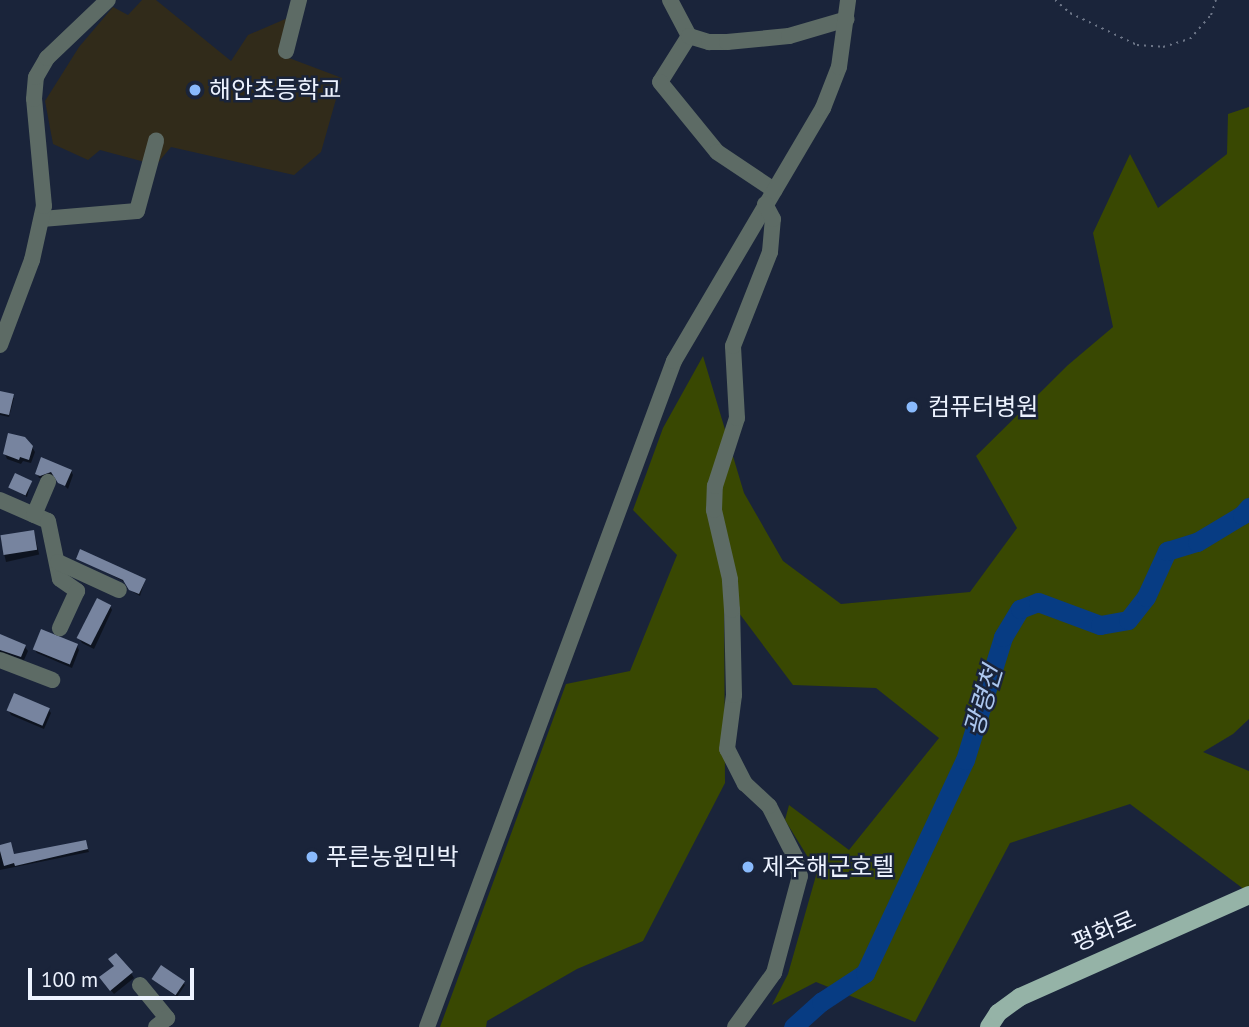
<!DOCTYPE html>
<html>
<head>
<meta charset="utf-8">
<style>
  body { margin:0 }
  #map { position:relative; width:1249px; height:1027px; overflow:hidden; background:#1a243a; font-family:"PT Sans","Noto Sans KR",sans-serif }
  div>[style] { position:absolute }
  [style*='--x'] { left:calc(var(--x)*1px); top:calc(var(--y)*1px); width:calc(var(--w)*1px); rotate:calc(var(--a)*1deg) }
  .education>* { inset:0; background:#312b1a }
  .green>* { inset:0; background:#394802 }
  .shadow>* { inset:0; background:#0007; transform-origin:0 0 }
  .river>* { height:19px; margin:-9.5px; padding:0 9.5px; transform-origin:9.5px; border-radius:9.5px; background:#073c83 }
  .building>* { inset:0; background:#77849f; transform-origin:0 0 }
  .path>* { height:2px; margin-top:-1px; transform-origin:0; background:repeating-linear-gradient(90deg,#6c7587 0 2px,transparent 0 7px) }
  .minor>* { height:16px; margin:-8px; padding:0 8px; transform-origin:8px; border-radius:8px; background:#5d6b65 }
  .major>* { height:18px; margin:-9px; padding:0 9px; transform-origin:9px; border-radius:9px; background:#95b3a7 }
  .dots>* { width:19px; height:19px; translate:-50% -50%; box-sizing:border-box; border:4px solid #1a243a; border-radius:50% }
  span { translate:-50% -50%; white-space:nowrap; text-align:center; line-height:1.15; -webkit-text-stroke:5px #1a243a; paint-order:stroke }
  .poi-label { font-size:24px; color:#edf3ff }
  .left { translate:0 -50%; text-align:left }
  .street-label { font-size:24px; color:#edf3ff }
  .water-label { font-size:26px; color:#acc7ef; font-style:italic }
  .scale { position:absolute; left:28px; top:968px; width:166px; height:32px; box-sizing:border-box; border:4px solid #edf3ff; border-top:0; padding-left:9px; font-size:21px; line-height:24px; white-space:nowrap; color:#edf3ff; -webkit-text-stroke:5px #1a243a; paint-order:stroke }
</style>
</head>
<body>
<div id="map">
  <div class="education">
    <div style="clip-path:polygon(142px 0,156px 0,231px 61px,248px 35px,290px 17px,289px 58px,342px 78px,321px 152px,294px 175px,171px 147px,156px 165px,100px 150px,88px 160px,53px 144px,45px 101px,79px 47px,113px 7px,128px 15px)"></div>
  </div>
  <div class="green">
    <div style="clip-path:polygon(1249px 107px,1249px 719px,1233px 734px,1203px 752px,1249px 771px,1249px 893px,1130px 804px,1010px 843px,915px 1022px,816px 982px,772px 1005px,788px 974px,817px 872px,785px 820px,789px 805px,849px 850px,939px 738px,876px 688px,793px 685px,724px 593px,725px 783px,643px 941px,577px 969px,487px 1021px,486px 1027px,440px 1027px,566px 684px,630px 671px,677px 555px,633px 510px,663px 428px,703px 356px,744px 493px,783px 561px,841px 604px,970px 592px,1017px 528px,976px 456px,1068px 365px,1113px 327px,1093px 233px,1130px 154px,1158px 208px,1227px 154px,1228px 114px)"></div>
  </div>
  <div class="shadow">
    <div style="clip-path:polygon(0 395px,14px 398px,9px 417px,0 415px)"></div>
    <div style="clip-path:polygon(32px 447px,35px 452px,31px 463px,23px 461px,21px 464px,7px 459px,5px 454px)"></div>
    <div style="clip-path:polygon(42px 460px,71px 471px,73px 475px,68px 489px,55px 476px,39px 478px,37px 473px)"></div>
    <div style="clip-path:polygon(31px 482px,27px 497px,11px 488px)"></div>
    <div style="left:34px;top:532px;width:23px;height:34px;rotate:77deg"></div>
    <div style="clip-path:polygon(78px 558px,145px 580px,140px 596px,133px 592px,127px 583px)"></div>
    <div style="clip-path:polygon(110px 606px,112px 610px,94px 649px,82px 643px,79px 638px)"></div>
    <div style="clip-path:polygon(0 636px,25px 647px,28px 651px,24px 660px,6px 654px,0 655px)"></div>
    <div style="clip-path:polygon(77px 646px,79px 650px,72px 668px,37px 653px,34px 649px)"></div>
    <div style="clip-path:polygon(48px 709px,51px 713px,44px 729px,11px 715px,9px 711px)"></div>
    <div style="clip-path:polygon(85px 842px,89px 852px,0 870px,0 851px,14px 856px)"></div>
    <div style="clip-path:polygon(131px 973px,134px 978px,114px 994px,104px 982px)"></div>
    <div style="clip-path:polygon(155px 981px,183px 983px,185px 985px,177px 997px)"></div>
  </div>
  <div class="river">
    <div style="--x:793;--y:1027;--w:38;--a:-42"></div>
    <div style="--x:821;--y:1002;--w:53;--a:-33.4"></div>
    <div style="--x:865;--y:973;--w:235;--a:-64.9"></div>
    <div style="--x:965;--y:760;--w:129;--a:-72.8"></div>
    <div style="--x:1003;--y:637;--w:33;--a:-59"></div>
    <div style="--x:1020;--y:609;--w:19;--a:-21"></div>
    <div style="--x:1038;--y:602;--w:66;--a:20.4"></div>
    <div style="--x:1100;--y:625;--w:28;--a:-10"></div>
    <div style="--x:1128;--y:620;--w:29;--a:-52"></div>
    <div style="--x:1146;--y:597;--w:51;--a:-65.5"></div>
    <div style="--x:1167;--y:551;--w:31;--a:-17"></div>
    <div style="--x:1197;--y:542;--w:52;--a:-31"></div>
    <div style="--x:1242;--y:515;--w:11;--a:-49"></div>
  </div>
  <div class="building">
    <div style="clip-path:polygon(0 391px,14px 394px,9px 415px,0 413px)"></div>
    <div style="clip-path:polygon(8px 433px,25px 437px,33px 446px,29px 460px,20px 457px,19px 460px,3px 454px)"></div>
    <div style="clip-path:polygon(41px 457px,72px 470px,65px 486px,58px 483px,51px 472px,40px 476px,35px 474px)"></div>
    <div style="left:15px;top:473px;width:19px;height:16px;rotate:25deg"></div>
    <div style="left:34px;top:530px;width:20px;height:34px;rotate:81deg"></div>
    <div style="clip-path:polygon(80px 549px,146px 579px,139px 594px,129px 590px,123px 580px,76px 559px)"></div>
    <div style="left:97px;top:598px;width:16px;height:45px;rotate:27deg"></div>
    <div style="left:41px;top:629px;width:40px;height:22px;rotate:22deg"></div>
    <div style="clip-path:polygon(0 634px,26px 645px,21px 657px,0 650px)"></div>
    <div style="left:14px;top:693px;width:39px;height:19px;rotate:23deg"></div>
    <div style="clip-path:polygon(86px 840px,88px 849px,15px 866px,14px 863px,4px 866px,0 851px,0 845px,11px 842px,14px 854px)"></div>
    <div style="clip-path:polygon(116px 953px,133px 972px,110px 991px,99px 977px,114px 966px,108px 959px)"></div>
    <div style="left:161px;top:965px;width:29px;height:17px;rotate:34deg"></div>
  </div>
  <div class="path">
    <div style="--x:1055;--y:0;--w:20;--a:41"></div>
    <div style="--x:1070;--y:13;--w:74;--a:25.5"></div>
    <div style="--x:1137;--y:45;--w:26;--a:4"></div>
    <div style="--x:1163;--y:47;--w:28;--a:-17"></div>
    <div style="--x:1190;--y:39;--w:32;--a:-49"></div>
    <div style="--x:1211;--y:15;--w:16;--a:-72"></div>
  </div>
  <div class="minor">
    <div style="--x:670;--y:0;--w:41;--a:62.2"></div>
    <div style="--x:689;--y:36;--w:54;--a:122.2"></div>
    <div style="--x:660;--y:82;--w:90;--a:50.8"></div>
    <div style="--x:717;--y:152;--w:69;--a:33.7"></div>
    <div style="--x:689;--y:36;--w:21;--a:17"></div>
    <div style="--x:709;--y:42;--w:18;--a:0"></div>
    <div style="--x:727;--y:42;--w:62;--a:-5.5"></div>
    <div style="--x:789;--y:36;--w:60;--a:-16.3"></div>
    <div style="--x:286;--y:51;--w:53;--a:-75.7"></div>
    <div style="--x:42;--y:219;--w:95;--a:-4.8"></div>
    <div style="--x:137;--y:211;--w:73;--a:-74.8"></div>
    <div style="--x:0;--y:345;--w:91;--a:-69.4"></div>
    <div style="--x:32;--y:260;--w:55;--a:-77.5"></div>
    <div style="--x:44;--y:206;--w:107;--a:-95.3"></div>
    <div style="--x:34;--y:99;--w:22;--a:-85"></div>
    <div style="--x:36;--y:77;--w:22;--a:-60"></div>
    <div style="--x:47;--y:58;--w:84;--a:-43.6"></div>
    <div style="--x:0;--y:500;--w:52;--a:23.6"></div>
    <div style="--x:48;--y:521;--w:59;--a:78.3"></div>
    <div style="--x:60;--y:579;--w:21;--a:35"></div>
    <div style="--x:77;--y:591;--w:41;--a:114.7"></div>
    <div style="--x:34;--y:515;--w:36;--a:-67"></div>
    <div style="--x:58;--y:562;--w:67;--a:24.7"></div>
    <div style="--x:0;--y:660;--w:56;--a:21"></div>
    <div style="--x:140;--y:985;--w:43;--a:50.7"></div>
    <div style="--x:167;--y:1018;--w:14;--a:141"></div>
    <div style="--x:427;--y:1027;--w:710;--a:-69.65"></div>
    <div style="--x:674;--y:361;--w:294;--a:-59.5"></div>
    <div style="--x:823;--y:108;--w:44;--a:-68.7"></div>
    <div style="--x:839;--y:67;--w:68;--a:-82.3"></div>
    <div style="--x:735;--y:1027;--w:67;--a:-54.2"></div>
    <div style="--x:774;--y:973;--w:100;--a:-75"></div>
    <div style="--x:800;--y:876;--w:20;--a:-105"></div>
    <div style="--x:795;--y:857;--w:57;--a:-117"></div>
    <div style="--x:769;--y:806;--w:33;--a:-137"></div>
    <div style="--x:745;--y:784;--w:39;--a:-117"></div>
    <div style="--x:727;--y:749;--w:54;--a:-82.6"></div>
    <div style="--x:734;--y:695;--w:85;--a:-91.3"></div>
    <div style="--x:732;--y:610;--w:31;--a:-94"></div>
    <div style="--x:730;--y:579;--w:71;--a:-103.1"></div>
    <div style="--x:714;--y:510;--w:24;--a:-88"></div>
    <div style="--x:715;--y:486;--w:71;--a:-72.1"></div>
    <div style="--x:737;--y:418;--w:72;--a:-93.2"></div>
    <div style="--x:733;--y:346;--w:101;--a:-68.5"></div>
    <div style="--x:770;--y:252;--w:33;--a:-85"></div>
    <div style="--x:773;--y:219;--w:17;--a:-118"></div>
  </div>
  <div class="major">
    <div style="--x:989;--y:1027;--w:17;--a:-57"></div>
    <div style="--x:998;--y:1013;--w:27;--a:-36"></div>
    <div style="--x:1020;--y:997;--w:251;--a:-24"></div>
  </div>
  <div class="dots">
    <div style="left:195px;top:90px;background:#89bafc"></div>
    <div style="left:912px;top:407px;background:#89bafc"></div>
    <div style="left:312px;top:857px;background:#89bafc"></div>
    <div style="left:748px;top:867px;background:#89bafc"></div>
  </div>
  <div class="poi-label">
    <span class="left" style="left:209px;top:90px">해안초등학교</span>
    <span class="left" style="left:928px;top:407px">컴퓨터병원</span>
    <span class="left" style="left:326px;top:857px">푸른농원민박</span>
    <span class="left" style="left:762px;top:867px">제주해군호텔</span>
  </div>
  <div class="street-label">
    <span style="left:1104px;top:931px;rotate:-23deg">평화로</span>
  </div>
  <div class="water-label">
    <span style="left:983px;top:701px;rotate:-73deg">광령천</span>
  </div>
  <div class="scale">100 m</div>
</div>
</body>
</html>
